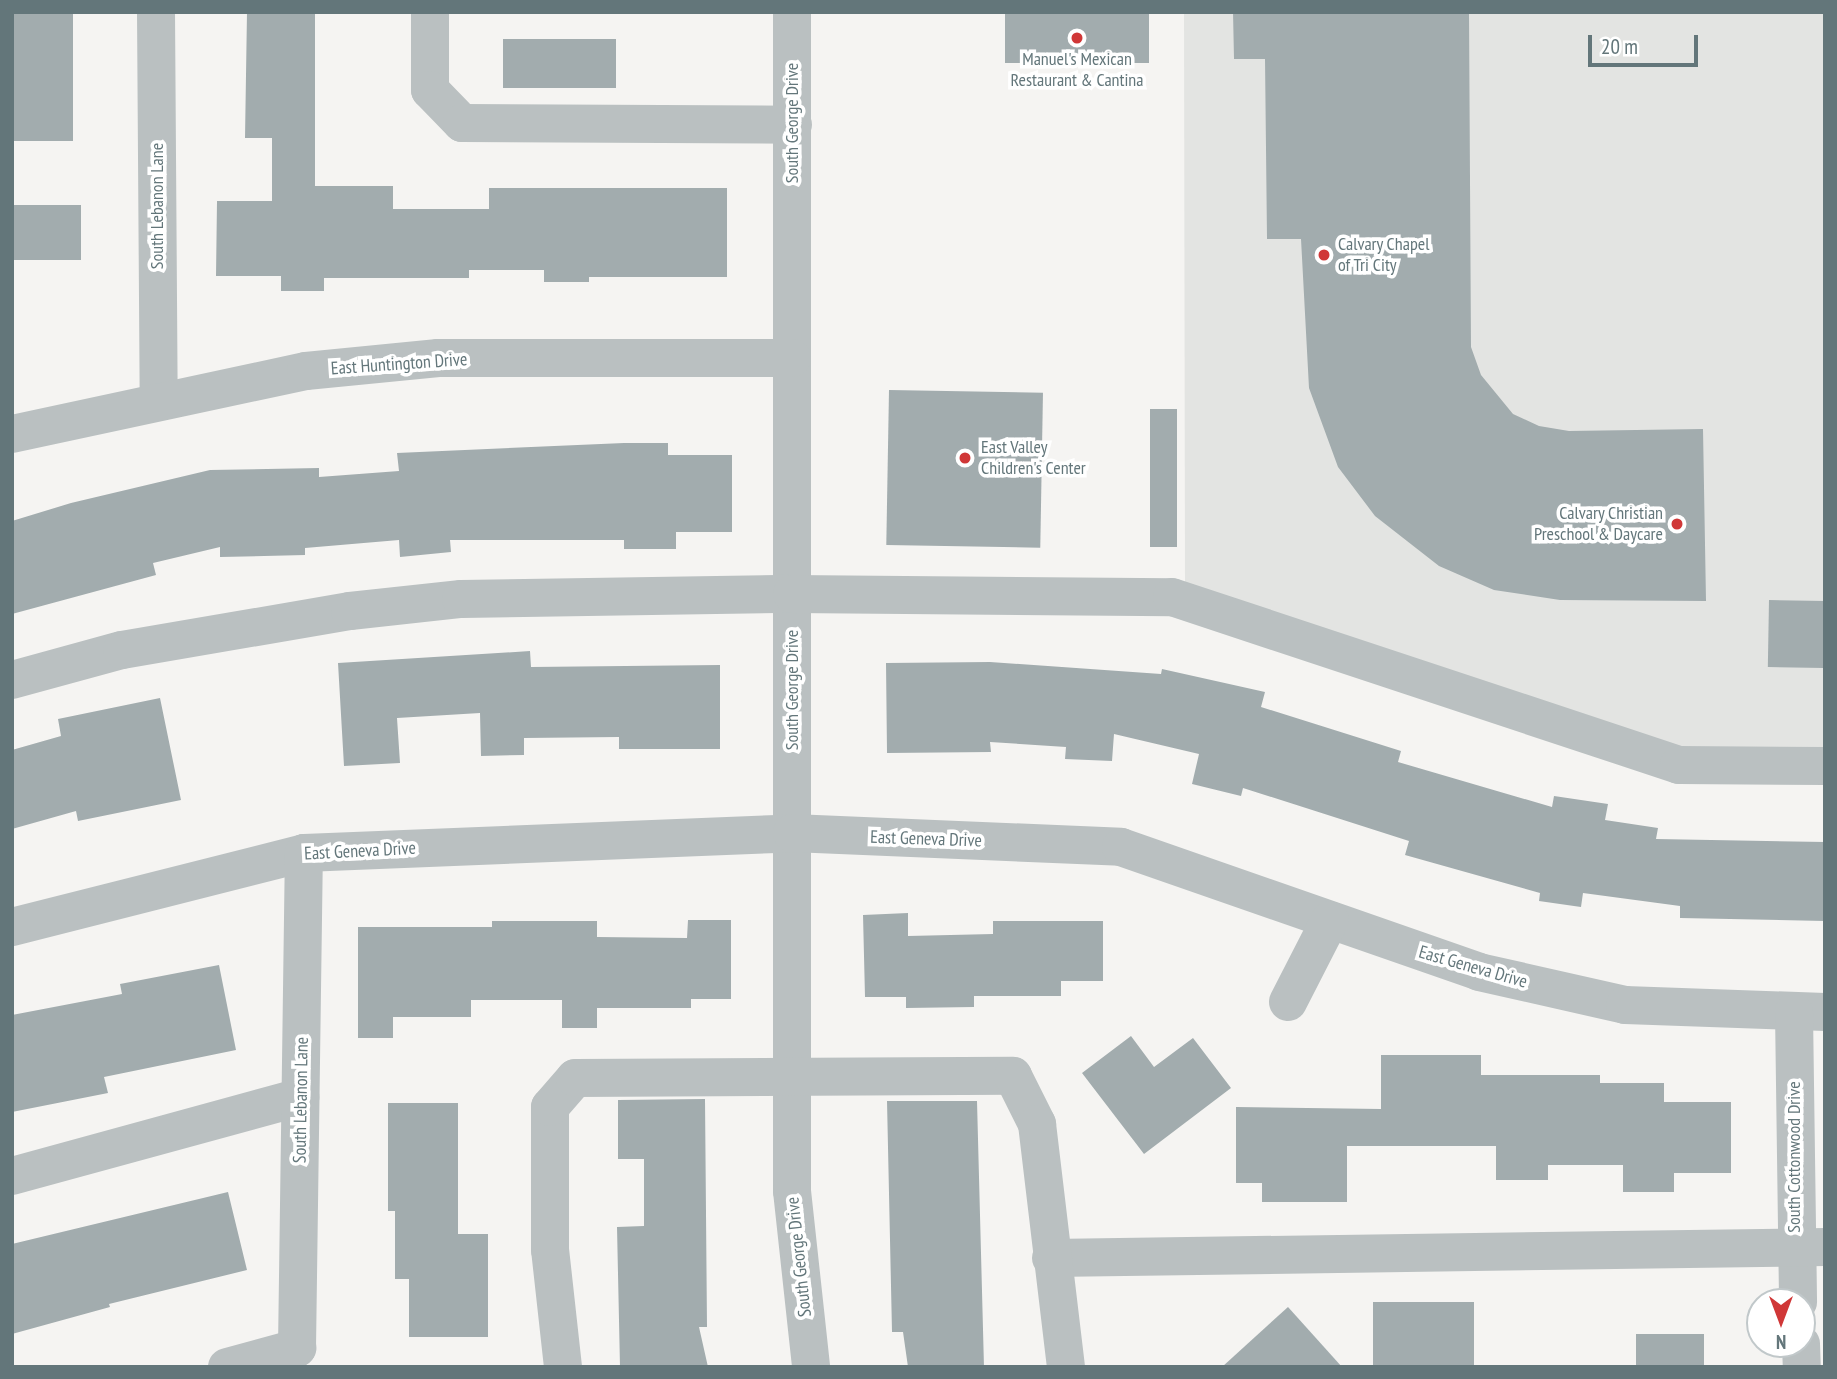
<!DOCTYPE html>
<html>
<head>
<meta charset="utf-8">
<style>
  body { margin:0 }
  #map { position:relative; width:1837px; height:1379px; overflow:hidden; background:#f5f4f2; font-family:"PT Sans Narrow",sans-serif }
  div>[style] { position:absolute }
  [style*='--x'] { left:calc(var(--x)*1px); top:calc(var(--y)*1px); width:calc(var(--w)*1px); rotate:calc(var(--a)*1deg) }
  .built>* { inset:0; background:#e3e4e2 }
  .building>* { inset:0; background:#a2acae; transform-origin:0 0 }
  .minor>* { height:38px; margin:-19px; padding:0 19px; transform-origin:19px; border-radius:19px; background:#bac0c1 }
  .dots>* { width:19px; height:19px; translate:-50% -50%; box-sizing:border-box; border:4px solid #fff; border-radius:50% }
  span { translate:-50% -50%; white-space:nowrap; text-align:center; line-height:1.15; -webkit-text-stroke:7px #fff; paint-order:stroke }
  .poi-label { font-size:18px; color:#63767a }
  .left { translate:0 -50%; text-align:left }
  .right { translate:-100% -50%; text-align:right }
  .street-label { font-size:18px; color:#63767a }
  .frame { position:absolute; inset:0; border:14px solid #63767a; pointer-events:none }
  .north { position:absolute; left:1746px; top:1288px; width:70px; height:70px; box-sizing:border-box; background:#fff; border:2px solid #c1c8ca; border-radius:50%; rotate:180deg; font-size:19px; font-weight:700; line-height:28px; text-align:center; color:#63767a }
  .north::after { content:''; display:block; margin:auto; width:24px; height:32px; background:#d03737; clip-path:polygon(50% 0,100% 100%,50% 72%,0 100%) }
  .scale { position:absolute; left:1588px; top:35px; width:110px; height:32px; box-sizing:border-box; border:4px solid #63767a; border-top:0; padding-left:9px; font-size:21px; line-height:24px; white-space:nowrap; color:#63767a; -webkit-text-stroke:5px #fff; paint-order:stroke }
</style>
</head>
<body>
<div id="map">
  <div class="built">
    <div style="clip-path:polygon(1184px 12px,1825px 12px,1825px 752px,1684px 751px,1185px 586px)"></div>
  </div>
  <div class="building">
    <div style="left:12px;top:12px;width:61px;height:129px"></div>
    <div style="clip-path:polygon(247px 12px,315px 12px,315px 186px,393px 186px,393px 209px,489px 209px,489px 188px,727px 188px,727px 277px,589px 277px,589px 282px,544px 282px,544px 270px,469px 270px,469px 278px,324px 278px,324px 291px,281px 291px,281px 276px,216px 276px,217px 201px,272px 201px,272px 138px,245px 138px)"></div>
    <div style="left:1005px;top:12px;width:144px;height:51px"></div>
    <div style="clip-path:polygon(1233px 12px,1469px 12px,1471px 347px,1481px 375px,1513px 414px,1539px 426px,1569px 431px,1703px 429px,1706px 601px,1560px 600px,1494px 590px,1439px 566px,1375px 516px,1338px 467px,1309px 388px,1301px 239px,1267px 239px,1265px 59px,1234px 59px)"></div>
    <div style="left:503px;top:39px;width:113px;height:49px"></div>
    <div style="left:12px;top:205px;width:69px;height:55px"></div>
    <div style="left:889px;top:390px;width:154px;height:155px;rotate:1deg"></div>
    <div style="left:1150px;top:409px;width:27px;height:138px"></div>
    <div style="clip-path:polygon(624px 443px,668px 443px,668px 455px,732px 455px,732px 532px,676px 532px,676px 549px,624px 549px,624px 540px,450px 540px,451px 552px,400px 557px,399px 540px,305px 548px,305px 555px,220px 557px,220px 547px,153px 563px,156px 575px,12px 614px,12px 521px,71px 503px,210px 470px,319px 468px,319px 477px,399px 471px,397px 453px)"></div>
    <div style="left:1769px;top:600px;width:56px;height:67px;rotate:1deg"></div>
    <div style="clip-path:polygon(530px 651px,531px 667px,720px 665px,720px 749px,619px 749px,619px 737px,524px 738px,524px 755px,481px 756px,480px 713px,397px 718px,400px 763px,344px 766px,338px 663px)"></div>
    <div style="clip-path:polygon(990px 662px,1161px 674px,1162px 669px,1265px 692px,1261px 707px,1401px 751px,1398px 762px,1552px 807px,1554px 796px,1608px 804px,1605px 820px,1658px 828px,1656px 839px,1825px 842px,1825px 921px,1680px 918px,1680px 906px,1583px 893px,1581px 907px,1539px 901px,1540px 893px,1405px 855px,1409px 841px,1243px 788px,1241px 796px,1192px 784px,1199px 754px,1114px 734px,1112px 761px,1065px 759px,1066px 747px,990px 742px,991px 752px,887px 753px,886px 663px)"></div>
    <div style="clip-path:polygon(160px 698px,181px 800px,78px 821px,76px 811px,12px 829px,12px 750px,61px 736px,58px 719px)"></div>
    <div style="clip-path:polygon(908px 913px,908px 936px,993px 934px,993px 921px,1103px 921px,1103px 981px,1061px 981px,1061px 996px,974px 996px,974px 1007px,906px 1008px,906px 997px,865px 997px,863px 915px)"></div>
    <div style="clip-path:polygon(688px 920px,731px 920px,731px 999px,691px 999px,691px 1008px,597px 1008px,597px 1028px,562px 1028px,562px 1000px,471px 1000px,471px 1017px,393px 1017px,393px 1038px,358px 1038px,358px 927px,492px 927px,492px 921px,597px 921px,597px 937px,687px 938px)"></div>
    <div style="clip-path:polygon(219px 965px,236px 1050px,104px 1077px,108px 1093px,12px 1112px,12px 1015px,122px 994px,120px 984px)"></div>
    <div style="clip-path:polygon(1131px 1036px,1154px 1067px,1193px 1038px,1231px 1088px,1144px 1154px,1082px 1073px)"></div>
    <div style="clip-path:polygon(1381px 1055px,1481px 1055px,1481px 1075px,1600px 1075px,1600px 1083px,1664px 1083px,1664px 1102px,1731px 1102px,1731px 1173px,1674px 1173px,1674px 1192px,1623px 1192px,1623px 1165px,1548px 1165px,1548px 1180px,1496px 1180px,1496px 1146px,1347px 1146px,1347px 1202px,1262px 1202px,1262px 1183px,1236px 1183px,1236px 1107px,1381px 1109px)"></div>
    <div style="clip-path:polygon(705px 1099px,707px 1327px,699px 1327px,708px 1367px,620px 1367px,617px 1227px,644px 1226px,644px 1159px,618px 1159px,618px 1100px)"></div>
    <div style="clip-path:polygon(887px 1101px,977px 1101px,984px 1367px,908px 1367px,903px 1332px,892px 1332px)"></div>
    <div style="clip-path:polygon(388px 1103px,458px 1103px,458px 1234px,488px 1234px,488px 1337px,409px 1337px,409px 1279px,395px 1279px,395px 1211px,388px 1211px)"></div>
    <div style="clip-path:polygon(228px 1192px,247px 1270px,109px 1304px,110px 1307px,12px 1334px,12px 1244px)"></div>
    <div style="left:1373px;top:1302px;width:101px;height:65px"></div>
    <div style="clip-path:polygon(1288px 1307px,1342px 1367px,1222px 1367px)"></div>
    <div style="left:1636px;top:1334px;width:68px;height:33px"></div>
  </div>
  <div class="minor">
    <div style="--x:156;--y:12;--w:388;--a:89.6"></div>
    <div style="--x:430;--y:12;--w:78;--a:90"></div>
    <div style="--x:430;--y:90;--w:46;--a:45.9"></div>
    <div style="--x:462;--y:123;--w:331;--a:0.3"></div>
    <div style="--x:792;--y:12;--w:1179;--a:90"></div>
    <div style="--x:792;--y:1191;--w:177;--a:83.8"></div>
    <div style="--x:12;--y:434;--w:301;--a:-12.1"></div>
    <div style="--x:306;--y:371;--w:133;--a:-5.6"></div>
    <div style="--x:438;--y:358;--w:354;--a:0"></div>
    <div style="--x:12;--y:680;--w:114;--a:-15.3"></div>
    <div style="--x:122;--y:650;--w:231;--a:-9.7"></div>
    <div style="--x:350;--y:611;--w:112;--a:-6.2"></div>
    <div style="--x:461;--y:599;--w:331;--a:-0.9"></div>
    <div style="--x:792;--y:594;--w:380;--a:0.5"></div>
    <div style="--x:1172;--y:597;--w:534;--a:18.33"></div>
    <div style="--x:1679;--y:765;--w:146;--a:0.4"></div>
    <div style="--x:12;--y:927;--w:301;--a:-14.2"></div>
    <div style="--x:304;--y:853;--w:488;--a:-2.3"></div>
    <div style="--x:792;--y:833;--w:329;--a:2.4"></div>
    <div style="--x:1121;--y:847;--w:379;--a:19.2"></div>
    <div style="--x:1479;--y:972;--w:150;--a:12.7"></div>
    <div style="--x:1625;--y:1005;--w:200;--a:2"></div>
    <div style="--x:1288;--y:1002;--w:92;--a:-62.9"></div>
    <div style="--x:1794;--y:1012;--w:290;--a:89.2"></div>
    <div style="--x:12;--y:1176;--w:299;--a:-15.3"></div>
    <div style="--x:1051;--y:1258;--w:774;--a:-0.81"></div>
    <div style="--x:1801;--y:1344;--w:23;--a:88"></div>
    <div style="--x:227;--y:1367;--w:73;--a:-15.2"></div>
    <div style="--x:297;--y:1348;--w:495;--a:-89.2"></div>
    <div style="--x:563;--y:1367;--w:118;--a:-96.3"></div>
    <div style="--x:550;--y:1250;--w:143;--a:-90"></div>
    <div style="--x:550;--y:1107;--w:38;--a:-49"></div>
    <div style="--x:575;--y:1078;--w:438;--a:-0.3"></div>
    <div style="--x:1013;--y:1076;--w:54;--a:63.4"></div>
    <div style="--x:1037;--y:1124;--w:245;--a:83.2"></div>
  </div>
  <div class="dots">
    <div style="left:1077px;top:38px;background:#d03737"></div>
    <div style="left:1324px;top:255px;background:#d03737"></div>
    <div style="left:965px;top:458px;background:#d03737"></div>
    <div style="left:1677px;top:524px;background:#d03737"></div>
  </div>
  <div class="poi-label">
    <span style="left:1077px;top:70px">Manuel's Mexican<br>Restaurant &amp; Cantina</span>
    <span class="left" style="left:1338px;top:255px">Calvary Chapel<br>of Tri City</span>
    <span class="left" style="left:981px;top:458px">East Valley<br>Children's Center</span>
    <span class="right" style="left:1663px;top:524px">Calvary Christian<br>Preschool &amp; Daycare</span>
  </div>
  <div class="street-label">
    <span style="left:792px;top:123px;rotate:-90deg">South George Drive</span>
    <span style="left:157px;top:206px;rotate:-90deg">South Lebanon Lane</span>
    <span style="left:399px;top:364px;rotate:-4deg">East Huntington Drive</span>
    <span style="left:792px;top:690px;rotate:-90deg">South George Drive</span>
    <span style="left:926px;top:839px;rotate:2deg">East Geneva Drive</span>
    <span style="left:360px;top:851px;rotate:-3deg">East Geneva Drive</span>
    <span style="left:1473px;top:967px;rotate:16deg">East Geneva Drive</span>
    <span style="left:301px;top:1100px;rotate:-89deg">South Lebanon Lane</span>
    <span style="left:1794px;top:1157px;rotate:-90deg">South Cottonwood Drive</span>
    <span style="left:799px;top:1257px;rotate:-96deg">South George Drive</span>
  </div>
  <div class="frame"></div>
  <div class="north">N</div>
  <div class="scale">20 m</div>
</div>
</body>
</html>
